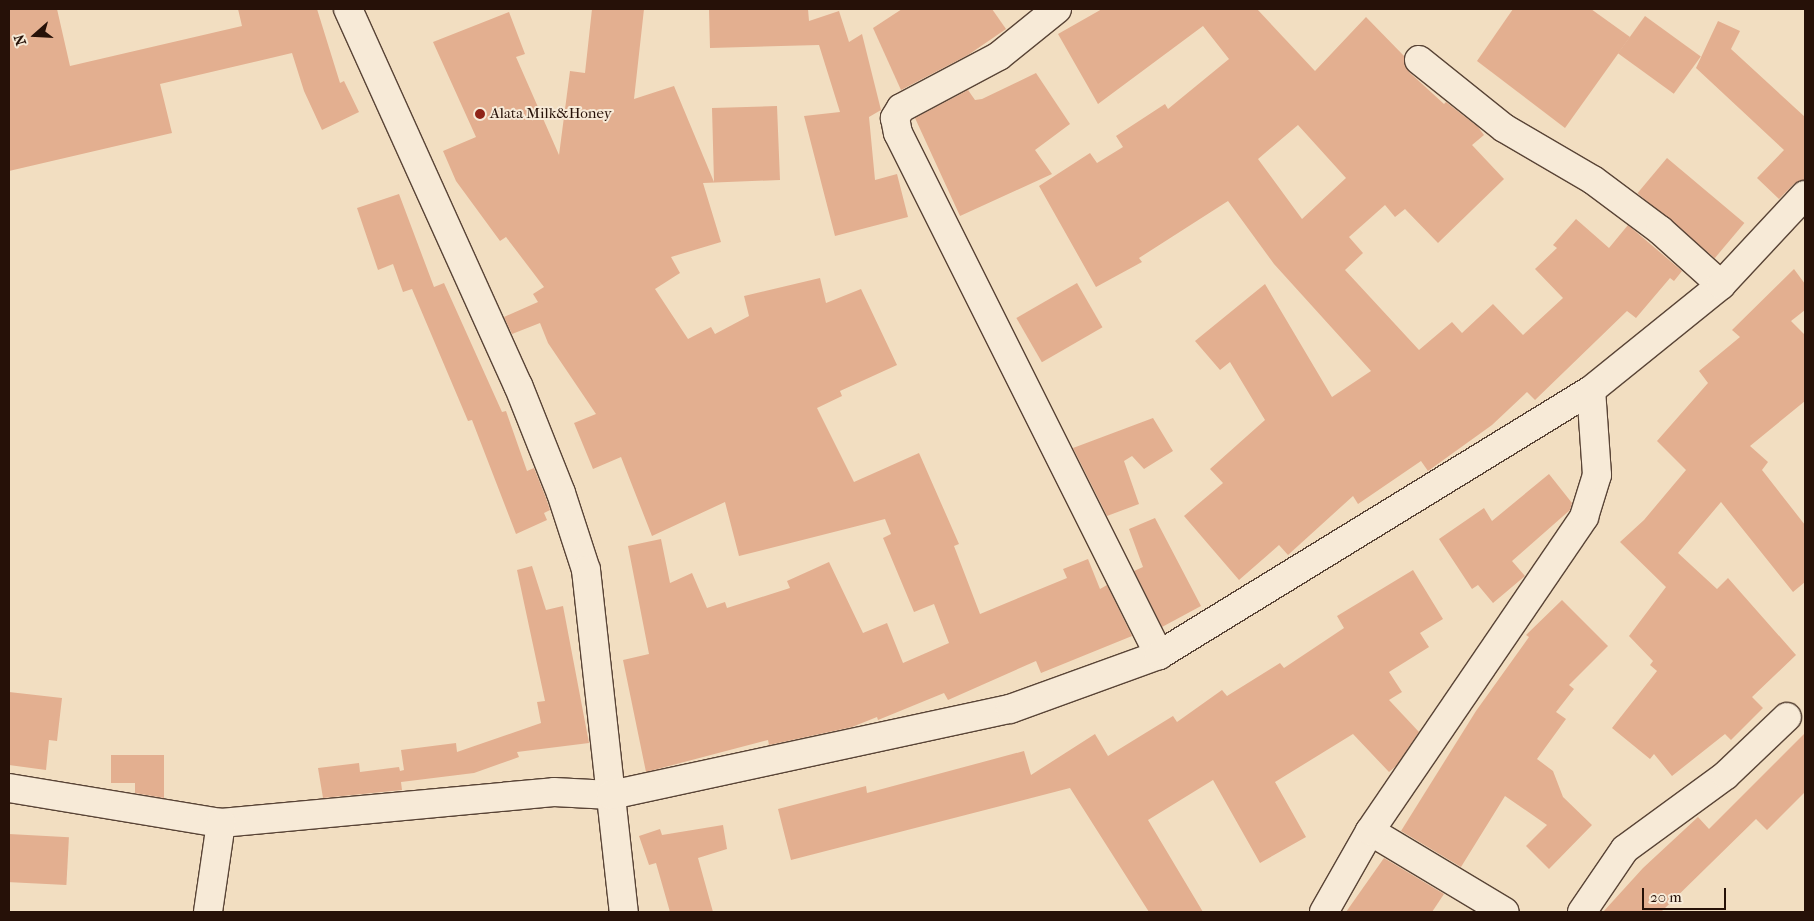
<!DOCTYPE html>
<html>
<head>
<meta charset="utf-8">
<style>
  body { margin:0 }
  #map { position:relative; width:1814px; height:921px; overflow:hidden; background:#f2dec1; font-family:"IM FELL French Canon",serif }
  div>[style] { position:absolute }
  [style*='--x'] { left:calc(var(--x)*1px); top:calc(var(--y)*1px); width:calc(var(--w)*1px); rotate:calc(var(--a)*1deg) }
  .building>* { inset:0; background:#e3af90; transform-origin:0 0 }
  .roads { filter:drop-shadow(1px 0 #594436) drop-shadow(-1px 0 #594436) drop-shadow(0 1px #594436) drop-shadow(0 -1px #594436) }
  .street>* { height:28px; margin:-14px; padding:0 14px; transform-origin:14px; border-radius:14px; background:#f7ead7 }
  .dots>* { width:14px; height:14px; translate:-50% -50%; box-sizing:border-box; border:2px solid #f7ead7; border-radius:50% }
  span { translate:-50% -50%; white-space:nowrap; text-align:center; line-height:1.15; -webkit-text-stroke:4px #f7ead7; paint-order:stroke }
  .poi-label { font-size:15px; color:#261108 }
  .left { translate:0 -50%; text-align:left }
  .frame { position:absolute; inset:0; border:10px solid #261108; pointer-events:none }
  .north { position:absolute; left:10px; top:10px; width:50px; height:50px; -webkit-text-stroke:4px #f7ead7; paint-order:stroke; rotate:251deg; font-size:14px; font-weight:700; line-height:20px; text-align:center; color:#261108 }
  .north::after { content:''; display:block; margin:auto; width:18px; height:22px; background:#261108; clip-path:polygon(50% 0,100% 100%,50% 72%,0 100%) }
  .scale { position:absolute; left:1642px; top:888px; width:84px; height:22px; box-sizing:border-box; border:2px solid #261108; border-top:0; padding-left:6px; font-size:15px; line-height:18px; white-space:nowrap; color:#261108; -webkit-text-stroke:4px #f7ead7; paint-order:stroke }
</style>
</head>
<body>
<div id="map">
  <div class="building">
    <div style="clip-path:polygon(9px 9px,57px 9px,70px 66px,242px 26px,238px 9px,317px 9px,340px 83px,344px 81px,359px 112px,322px 130px,304px 91px,292px 53px,160px 84px,172px 133px,9px 171px)"></div>
    <div style="clip-path:polygon(592px 9px,644px 9px,634px 99px,674px 86px,714px 182px,712px 108px,777px 106px,780px 180px,703px 183px,721px 242px,671px 257px,680px 273px,655px 289px,688px 339px,711px 327px,715px 334px,749px 316px,744px 296px,820px 278px,826px 303px,861px 289px,897px 365px,840px 391px,842px 396px,817px 408px,854px 482px,919px 453px,959px 544px,954px 546px,980px 614px,1067px 578px,1063px 569px,1088px 559px,1100px 589px,1107px 585px,1132px 636px,1041px 673px,1036px 661px,948px 700px,944px 693px,878px 720px,877px 717px,852px 727px,769px 745px,768px 740px,646px 772px,623px 660px,649px 654px,628px 546px,661px 539px,670px 583px,692px 573px,707px 608px,725px 602px,727px 608px,790px 588px,787px 581px,829px 562px,863px 633px,887px 623px,903px 663px,949px 643px,934px 604px,914px 612px,883px 538px,891px 534px,885px 519px,739px 556px,725px 502px,652px 536px,621px 457px,593px 469px,574px 423px,596px 414px,548px 343px,540px 323px,512px 334px,504px 317px,538px 302px,533px 294px,544px 287px,506px 237px,500px 241px,456px 181px,443px 151px,476px 137px,433px 42px,509px 12px,525px 54px,516px 57px,559px 155px,570px 71px,585px 73px)"></div>
    <div style="clip-path:polygon(709px 9px,808px 9px,809px 21px,839px 11px,849px 42px,862px 34px,881px 110px,869px 117px,875px 180px,897px 174px,908px 217px,835px 236px,804px 116px,840px 112px,819px 45px,710px 48px)"></div>
    <div style="clip-path:polygon(902px 9px,992px 9px,1006px 29px,968px 55px,901px 90px,873px 28px)"></div>
    <div style="clip-path:polygon(evenodd,1102px 9px,1257px 9px,1315px 71px,1366px 17px,1404px 56px,1409px 72px,1444px 104px,1446px 102px,1478px 127px,1484px 135px,1472px 145px,1504px 179px,1438px 243px,1405px 209px,1395px 217px,1385px 205px,1349px 237px,1363px 253px,1345px 270px,1419px 350px,1452px 322px,1462px 333px,1493px 304px,1523px 335px,1563px 298px,1535px 269px,1557px 248px,1553px 245px,1576px 219px,1609px 248px,1628px 225px,1682px 271px,1674px 281px,1670px 278px,1636px 318px,1627px 311px,1535px 400px,1527px 392px,1492px 425px,1428px 471px,1421px 461px,1358px 504px,1353px 496px,1288px 555px,1279px 545px,1239px 580px,1184px 516px,1223px 483px,1210px 469px,1265px 420px,1230px 362px,1220px 370px,1195px 341px,1265px 284px,1332px 397px,1371px 371px,1274px 264px,1228px 201px,1139px 258px,1142px 262px,1096px 287px,1039px 186px,1090px 153px,1097px 163px,1123px 147px,1116px 136px,1165px 104px,1168px 109px,1229px 59px,1203px 26px,1098px 104px,1058px 34px,1102px 9px,1298px 125px,1346px 178px,1302px 219px,1258px 159px,1298px 125px)"></div>
    <div style="clip-path:polygon(1513px 9px,1591px 9px,1630px 37px,1565px 128px,1477px 61px)"></div>
    <div style="left:1645px;top:16px;width:69px;height:46px;rotate:36deg"></div>
    <div style="clip-path:polygon(1718px 21px,1740px 31px,1731px 49px,1805px 117px,1805px 180px,1794px 184px,1779px 199px,1757px 178px,1784px 150px,1696px 68px)"></div>
    <div style="clip-path:polygon(1036px 73px,1070px 124px,1035px 150px,1052px 174px,960px 216px,915px 118px,968px 90px,975px 100px,982px 99px)"></div>
    <div style="left:1667px;top:158px;width:101px;height:46px;rotate:40deg"></div>
    <div style="clip-path:polygon(399px 194px,434px 287px,444px 283px,502px 412px,506px 411px,527px 471px,534px 468px,546px 498px,550px 510px,544px 513px,547px 520px,516px 534px,472px 420px,468px 421px,412px 289px,403px 292px,393px 264px,378px 270px,357px 208px)"></div>
    <div style="clip-path:polygon(1794px 269px,1805px 284px,1805px 310px,1791px 321px,1805px 335px,1805px 401px,1750px 446px,1768px 462px,1762px 470px,1805px 525px,1805px 582px,1793px 592px,1721px 502px,1678px 553px,1717px 589px,1728px 578px,1796px 655px,1752px 697px,1763px 708px,1731px 740px,1725px 734px,1672px 776px,1654px 754px,1650px 759px,1612px 728px,1657px 671px,1650px 665px,1653px 661px,1629px 636px,1666px 587px,1620px 542px,1644px 520px,1686px 470px,1657px 441px,1708px 383px,1699px 371px,1740px 337px,1732px 330px)"></div>
    <div style="left:1077px;top:283px;width:51px;height:70px;rotate:60deg"></div>
    <div style="clip-path:polygon(1153px 418px,1173px 451px,1144px 469px,1132px 456px,1124px 461px,1139px 504px,1107px 516px,1073px 448px)"></div>
    <div style="clip-path:polygon(1549px 474px,1572px 503px,1570px 510px,1512px 561px,1525px 576px,1493px 603px,1478px 585px,1472px 589px,1439px 539px,1484px 508px,1492px 521px)"></div>
    <div style="clip-path:polygon(1155px 518px,1201px 606px,1162px 627px,1134px 571px,1143px 567px,1129px 529px)"></div>
    <div style="clip-path:polygon(532px 566px,546px 610px,563px 606px,589px 743px,517px 752px,519px 757px,474px 773px,401px 782px,402px 790px,323px 798px,318px 768px,359px 763px,360px 772px,399px 767px,400px 771px,404px 770px,401px 750px,456px 743px,457px 752px,541px 723px,537px 702px,545px 701px,517px 570px)"></div>
    <div style="clip-path:polygon(1413px 570px,1443px 619px,1420px 633px,1429px 647px,1389px 672px,1402px 692px,1389px 700px,1419px 732px,1396px 766px,1389px 772px,1353px 734px,1275px 782px,1306px 837px,1260px 863px,1213px 780px,1148px 820px,1203px 912px,1149px 912px,1070px 788px,791px 860px,778px 809px,866px 786px,867px 793px,1024px 751px,1031px 775px,1095px 734px,1108px 756px,1173px 716px,1177px 722px,1222px 690px,1227px 696px,1280px 663px,1284px 668px,1344px 628px,1337px 616px)"></div>
    <div style="clip-path:polygon(1562px 600px,1608px 646px,1569px 685px,1574px 689px,1556px 712px,1566px 719px,1537px 759px,1553px 771px,1563px 797px,1592px 825px,1549px 869px,1526px 846px,1547px 825px,1505px 796px,1461px 867px,1401px 831px,1476px 711px,1529px 637px,1526px 635px)"></div>
    <div style="clip-path:polygon(9px 692px,62px 698px,57px 741px,49px 740px,46px 770px,9px 765px)"></div>
    <div style="clip-path:polygon(1805px 733px,1805px 792px,1767px 830px,1756px 819px,1661px 912px,1603px 912px,1643px 868px,1698px 817px,1709px 829px)"></div>
    <div style="clip-path:polygon(111px 755px,164px 755px,164px 798px,135px 793px,135px 783px,111px 783px)"></div>
    <div style="clip-path:polygon(723px 825px,727px 849px,698px 858px,713px 912px,670px 912px,656px 863px,649px 865px,639px 836px,660px 829px,662px 835px)"></div>
    <div style="left:9px;top:834px;width:60px;height:48px;rotate:3deg"></div>
    <div style="clip-path:polygon(1384px 858px,1444px 894px,1432px 912px,1346px 912px)"></div>
  </div>
  <div class="roads">
    <div class="street">
      <div style="--x:348;--y:9;--w:413;--a:65.7"></div>
      <div style="--x:518;--y:385;--w:116;--a:68.3"></div>
      <div style="--x:561;--y:493;--w:81;--a:72"></div>
      <div style="--x:586;--y:570;--w:344;--a:83.7"></div>
      <div style="--x:1057;--y:9;--w:75;--a:141"></div>
      <div style="--x:999;--y:56;--w:111;--a:152"></div>
      <div style="--x:901;--y:108;--w:12;--a:121"></div>
      <div style="--x:895;--y:118;--w:15;--a:79"></div>
      <div style="--x:898;--y:133;--w:584;--a:63.43"></div>
      <div style="--x:1419;--y:60;--w:109;--a:38.7"></div>
      <div style="--x:1504;--y:128;--w:103;--a:30.3"></div>
      <div style="--x:1593;--y:180;--w:84;--a:36.7"></div>
      <div style="--x:1660;--y:230;--w:82;--a:42"></div>
      <div style="--x:9;--y:788;--w:215;--a:9.4"></div>
      <div style="--x:221;--y:823;--w:334;--a:-5.3"></div>
      <div style="--x:554;--y:792;--w:57;--a:3"></div>
      <div style="--x:611;--y:795;--w:408;--a:-12.2"></div>
      <div style="--x:1010;--y:709;--w:158;--a:-19.9"></div>
      <div style="--x:1159;--y:655;--w:507;--a:-31.53"></div>
      <div style="--x:1591;--y:390;--w:167;--a:-38.9"></div>
      <div style="--x:1721;--y:285;--w:123;--a:-47"></div>
      <div style="--x:1370;--y:831;--w:157;--a:31"></div>
      <div style="--x:208;--y:912;--w:90;--a:-81.7"></div>
      <div style="--x:1324;--y:912;--w:93;--a:-60.4"></div>
      <div style="--x:1370;--y:831;--w:380;--a:-55.7"></div>
      <div style="--x:1584;--y:517;--w:44;--a:-72.8"></div>
      <div style="--x:1597;--y:475;--w:85;--a:-94"></div>
      <div style="--x:1582;--y:912;--w:76;--a:-55.7"></div>
      <div style="--x:1625;--y:849;--w:125;--a:-36.2"></div>
      <div style="--x:1726;--y:775;--w:84;--a:-43.6"></div>
    </div>
  </div>
  <div class="dots">
    <div style="left:480px;top:114px;background:#8f2418"></div>
  </div>
  <div class="poi-label">
    <span class="left" style="left:490px;top:114px">Alata Milk&amp;Honey</span>
  </div>
  <div class="frame"></div>
  <div class="north">N</div>
  <div class="scale">20 m</div>
</div>
</body>
</html>
